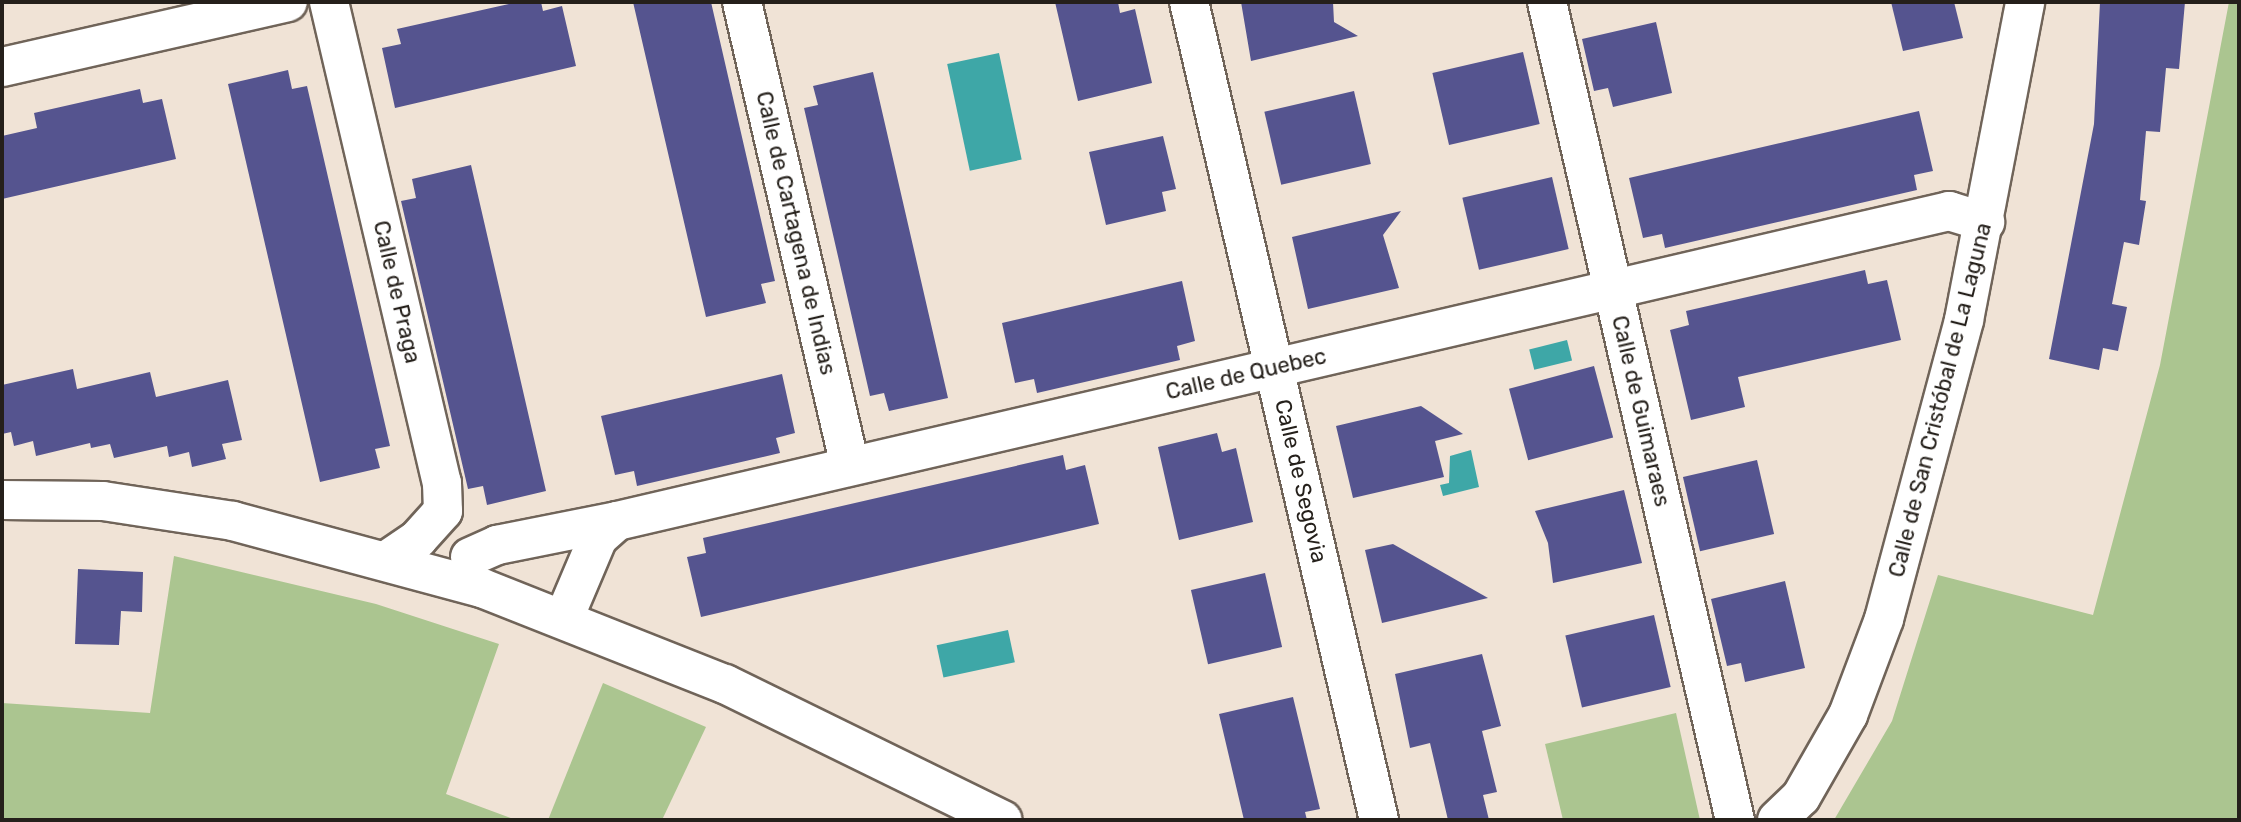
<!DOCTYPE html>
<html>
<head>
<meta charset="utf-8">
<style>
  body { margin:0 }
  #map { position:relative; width:2241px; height:822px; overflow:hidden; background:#f0e3d6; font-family:Rubik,sans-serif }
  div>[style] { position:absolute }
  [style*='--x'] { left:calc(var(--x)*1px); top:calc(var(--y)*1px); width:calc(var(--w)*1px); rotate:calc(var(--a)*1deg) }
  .green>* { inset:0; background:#abc590 }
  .water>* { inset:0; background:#3ea7a7; transform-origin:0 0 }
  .building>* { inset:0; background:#55548f; transform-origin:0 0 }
  .roads { filter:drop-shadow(2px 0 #706459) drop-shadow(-2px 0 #706459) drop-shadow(0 2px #706459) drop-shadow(0 -2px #706459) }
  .minor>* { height:38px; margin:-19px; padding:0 19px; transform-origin:19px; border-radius:19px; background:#fff }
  span { translate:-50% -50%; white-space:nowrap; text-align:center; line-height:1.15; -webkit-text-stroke:8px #fff; paint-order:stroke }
  .street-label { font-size:22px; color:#25201b }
  .frame { position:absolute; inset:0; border:4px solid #25201b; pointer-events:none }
</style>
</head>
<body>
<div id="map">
  <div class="green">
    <div style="clip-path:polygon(2229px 2px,2239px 2px,2239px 820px,1834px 820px,1892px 721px,1938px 575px,2093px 615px,2160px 365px)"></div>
    <div style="clip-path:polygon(174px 556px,376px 604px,499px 644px,446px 794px,516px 820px,2px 820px,2px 703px,150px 713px)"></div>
    <div style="clip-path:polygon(603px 683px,706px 727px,662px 820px,548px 820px)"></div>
    <div style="clip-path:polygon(1676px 713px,1700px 820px,1563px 820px,1545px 744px)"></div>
  </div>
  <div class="water">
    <div style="left:999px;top:53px;width:109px;height:53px;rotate:78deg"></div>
    <div style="left:1567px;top:340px;width:21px;height:39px;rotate:76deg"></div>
    <div style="clip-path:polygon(1471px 450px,1479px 487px,1443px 496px,1440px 485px,1449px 483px,1450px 456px)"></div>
    <div style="left:1008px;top:630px;width:33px;height:73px;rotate:78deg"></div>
  </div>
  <div class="building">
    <div style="clip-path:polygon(518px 2px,541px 2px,543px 11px,562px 6px,576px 66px,395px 108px,382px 48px,401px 44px,397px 29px)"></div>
    <div style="clip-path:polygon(633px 2px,711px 2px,775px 281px,761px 284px,766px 303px,706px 317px)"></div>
    <div style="clip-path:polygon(1055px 2px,1118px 2px,1120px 13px,1135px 9px,1152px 83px,1078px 101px)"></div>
    <div style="clip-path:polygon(1241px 2px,1333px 2px,1334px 22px,1358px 36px,1251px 61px)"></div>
    <div style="clip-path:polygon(1891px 2px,1954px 2px,1963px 38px,1903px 51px)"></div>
    <div style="clip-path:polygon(2100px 2px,2185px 2px,2179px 69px,2166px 68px,2160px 132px,2146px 131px,2140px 200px,2146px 201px,2139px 245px,2124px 242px,2112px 304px,2127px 307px,2118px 351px,2103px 348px,2099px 370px,2049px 359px,2094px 124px)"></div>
    <div style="clip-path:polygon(1656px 22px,1672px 93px,1613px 107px,1608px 88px,1594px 91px,1582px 39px)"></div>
    <div style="left:1523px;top:52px;width:74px;height:93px;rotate:77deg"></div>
    <div style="clip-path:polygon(288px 70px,292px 89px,307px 86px,390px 446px,375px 449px,380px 468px,320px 482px,228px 84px)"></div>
    <div style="clip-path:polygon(873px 72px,948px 398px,889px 411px,884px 393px,870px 396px,804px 108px,818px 105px,813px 86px)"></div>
    <div style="clip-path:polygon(140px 89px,143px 103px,162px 99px,176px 159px,2px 199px,2px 136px,37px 128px,34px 113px)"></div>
    <div style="left:1354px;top:91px;width:75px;height:92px;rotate:77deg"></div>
    <div style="clip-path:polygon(1919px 111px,1933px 171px,1914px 175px,1917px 190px,1665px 248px,1662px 234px,1643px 238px,1629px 178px)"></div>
    <div style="clip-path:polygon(1163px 136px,1176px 189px,1162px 192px,1166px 211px,1106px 225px,1089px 152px)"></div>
    <div style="clip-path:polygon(471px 165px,546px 491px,487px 505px,483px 486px,468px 489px,401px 201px,416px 198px,412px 179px)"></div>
    <div style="left:1552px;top:177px;width:74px;height:92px;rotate:77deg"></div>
    <div style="clip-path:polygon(1401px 211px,1383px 235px,1399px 288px,1308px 309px,1292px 237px)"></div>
    <div style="clip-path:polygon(1865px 270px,1868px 284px,1887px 280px,1901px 340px,1738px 377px,1745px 407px,1691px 420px,1670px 330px,1689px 325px,1686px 311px)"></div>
    <div style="clip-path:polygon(1182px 281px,1195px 341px,1177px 346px,1180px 360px,1037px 393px,1034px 379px,1015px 383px,1002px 323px)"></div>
    <div style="left:1594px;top:366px;width:74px;height:88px;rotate:75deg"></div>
    <div style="clip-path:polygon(73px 369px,77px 389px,150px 372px,156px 397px,228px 380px,242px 440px,222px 444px,226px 459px,192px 467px,189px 452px,169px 457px,167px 446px,114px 458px,110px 444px,91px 448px,90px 443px,36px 456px,33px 441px,14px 446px,11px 432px,2px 434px,2px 385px)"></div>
    <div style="clip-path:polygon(782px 374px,795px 433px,776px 438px,780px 453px,637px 486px,634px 471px,615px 475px,601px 416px)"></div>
    <div style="clip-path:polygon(1421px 406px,1463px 434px,1435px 441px,1444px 477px,1353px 498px,1336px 426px)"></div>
    <div style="clip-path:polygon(1217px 433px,1222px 452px,1236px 448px,1253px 522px,1179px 540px,1158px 447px)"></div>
    <div style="clip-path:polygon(1063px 455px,1066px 470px,1085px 465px,1099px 524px,701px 617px,687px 557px,706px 553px,703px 538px)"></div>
    <div style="left:1757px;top:460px;width:76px;height:76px;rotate:77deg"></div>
    <div style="clip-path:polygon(1624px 490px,1642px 563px,1553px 583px,1548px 543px,1535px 511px)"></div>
    <div style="clip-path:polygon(1393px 544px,1488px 598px,1382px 623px,1365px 550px)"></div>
    <div style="clip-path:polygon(78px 569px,143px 572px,142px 612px,121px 611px,119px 645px,75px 644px)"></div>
    <div style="left:1265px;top:573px;width:76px;height:76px;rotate:77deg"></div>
    <div style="clip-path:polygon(1785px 581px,1805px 668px,1745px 682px,1741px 663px,1727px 666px,1711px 599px)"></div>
    <div style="left:1654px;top:615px;width:74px;height:91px;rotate:77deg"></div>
    <div style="clip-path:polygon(1482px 654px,1501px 726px,1482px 731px,1497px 792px,1483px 795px,1489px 820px,1448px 820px,1430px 743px,1410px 748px,1395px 674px)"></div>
    <div style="clip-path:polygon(1293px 697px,1320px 809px,1305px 812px,1307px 820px,1244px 820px,1219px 714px)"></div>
  </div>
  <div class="roads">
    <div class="minor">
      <div style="--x:329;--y:2;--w:494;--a:76.8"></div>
      <div style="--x:442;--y:483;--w:28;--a:88"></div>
      <div style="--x:443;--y:511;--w:38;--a:132"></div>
      <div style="--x:418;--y:539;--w:36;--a:146"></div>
      <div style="--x:742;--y:2;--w:475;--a:76.9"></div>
      <div style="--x:1189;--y:2;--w:840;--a:76.92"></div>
      <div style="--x:1547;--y:2;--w:839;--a:77.06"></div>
      <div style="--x:2;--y:67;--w:293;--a:-12.8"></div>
      <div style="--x:2;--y:500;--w:101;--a:0.6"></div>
      <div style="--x:103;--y:501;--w:132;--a:8.7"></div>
      <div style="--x:233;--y:521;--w:258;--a:15.1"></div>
      <div style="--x:482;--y:588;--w:261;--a:21.6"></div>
      <div style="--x:725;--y:684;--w:309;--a:26.1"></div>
      <div style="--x:470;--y:557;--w:30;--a:-24"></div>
      <div style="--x:497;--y:545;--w:122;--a:-11.3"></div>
      <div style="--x:564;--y:618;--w:87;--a:-67"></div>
      <div style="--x:598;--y:538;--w:25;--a:-42"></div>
      <div style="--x:617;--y:521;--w:1368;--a:-13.1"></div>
      <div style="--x:1949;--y:211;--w:38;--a:17"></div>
      <div style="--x:1777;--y:820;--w:33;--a:-44"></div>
      <div style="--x:1801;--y:797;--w:95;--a:-60.2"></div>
      <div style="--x:1848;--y:715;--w:103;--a:-69.4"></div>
      <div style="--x:1884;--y:619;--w:310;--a:-75"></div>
      <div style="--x:1964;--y:320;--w:324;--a:-79.1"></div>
    </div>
  </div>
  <div class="street-label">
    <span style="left:796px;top:233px;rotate:77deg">Calle de Cartagena de Indias</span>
    <span style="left:397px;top:292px;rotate:77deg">Calle de Praga</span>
    <span style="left:1246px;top:374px;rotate:-13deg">Calle de Quebec</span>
    <span style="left:1940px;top:400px;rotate:-76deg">Calle de San Cristóbal de La Laguna</span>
    <span style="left:1641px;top:411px;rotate:77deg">Calle de Guimaraes</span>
    <span style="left:1301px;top:481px;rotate:77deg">Calle de Segovia</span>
  </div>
  <div class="frame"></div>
</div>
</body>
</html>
